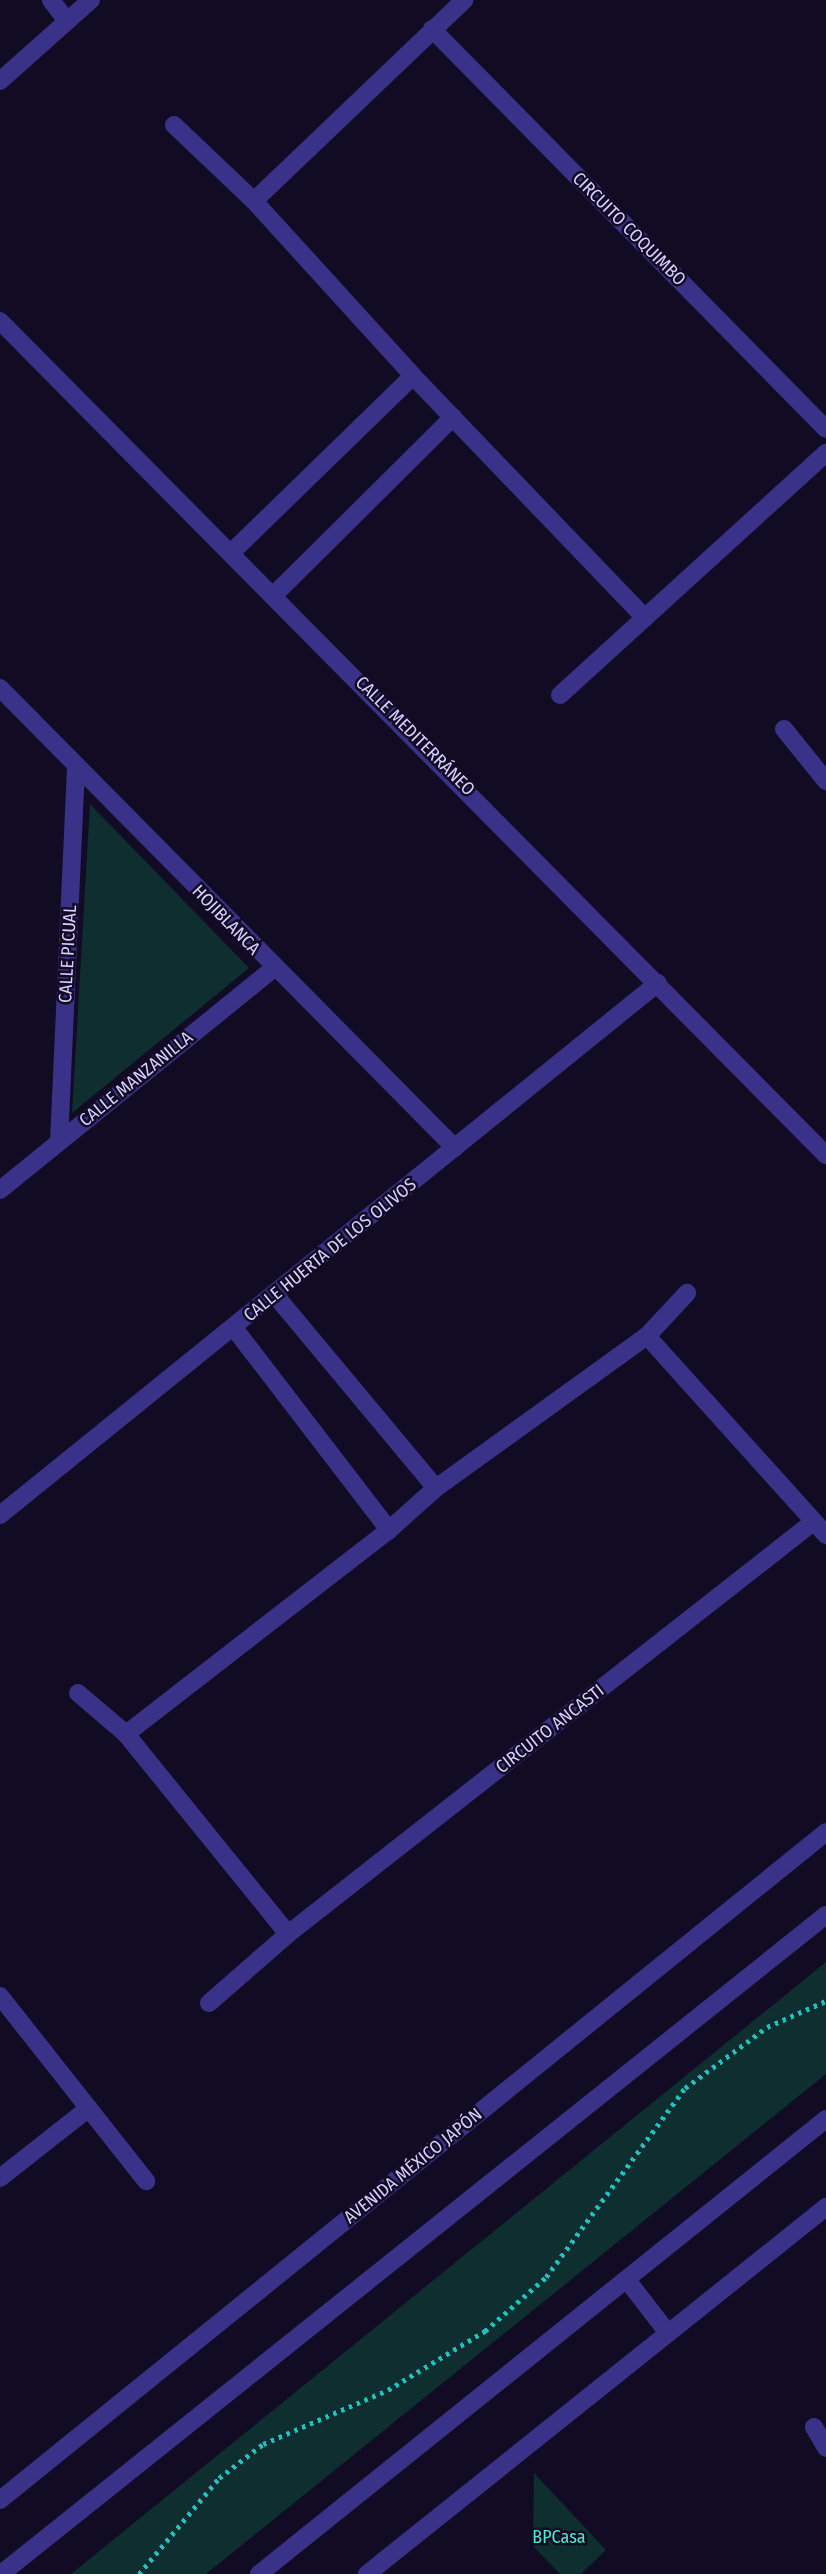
<!DOCTYPE html>
<html>
<head>
<meta charset="utf-8">
<style>
  body { margin:0 }
  #map { position:relative; width:826px; height:2574px; overflow:hidden; background:#110c24; font-family:"Fira Sans Condensed",sans-serif }
  div>[style] { position:absolute }
  [style*='--x'] { left:calc(var(--x)*1px); top:calc(var(--y)*1px); width:calc(var(--w)*1px); rotate:calc(var(--a)*1deg) }
  .green>* { inset:0; background:#0e2e2f }
  .path>* { height:4.5px; margin-top:-2.25px; transform-origin:0; background:repeating-linear-gradient(90deg,#22c0be 0 3.5px,transparent 0 8.5px) }
  .minor>* { height:18px; margin:-9px; padding:0 9px; transform-origin:9px; border-radius:9px; background:#3a3288 }
  span { translate:-50% -50%; white-space:nowrap; text-align:center; line-height:1.15; -webkit-text-stroke:5px #110c24; paint-order:stroke }
  .street-label { font-size:18px; color:#d7cfff }
  .park-label { font-size:18px; color:#4febcc }
</style>
</head>
<body>
<div id="map">
  <div class="green">
    <div style="clip-path:polygon(90px 804px,249px 968px,72px 1113px)"></div>
    <div style="clip-path:polygon(826px 1962px,826px 2074px,206px 2574px,71px 2574px)"></div>
    <div style="clip-path:polygon(534px 2473px,606px 2550px,581px 2574px,560px 2574px,533px 2546px)"></div>
  </div>
  <div class="path">
    <div style="--x:139;--y:2574;--w:125;--a:-50.2"></div>
    <div style="--x:219;--y:2478;--w:56;--a:-37.7"></div>
    <div style="--x:263;--y:2444;--w:136;--a:-23.4"></div>
    <div style="--x:388;--y:2390;--w:114;--a:-31.3"></div>
    <div style="--x:485;--y:2331;--w:81;--a:-41.5"></div>
    <div style="--x:546;--y:2277;--w:235;--a:-53.7"></div>
    <div style="--x:685;--y:2088;--w:102;--a:-36.6"></div>
    <div style="--x:767;--y:2027;--w:64;--a:-23.8"></div>
  </div>
  <div class="minor">
    <div style="--x:51;--y:0;--w:26;--a:53"></div>
    <div style="--x:432;--y:29;--w:561;--a:45.43"></div>
    <div style="--x:0;--y:81;--w:122;--a:-41.7"></div>
    <div style="--x:174;--y:125;--w:110;--a:43.5"></div>
    <div style="--x:254;--y:201;--w:236;--a:47.7"></div>
    <div style="--x:413;--y:376;--w:335;--a:46.2"></div>
    <div style="--x:254;--y:201;--w:291;--a:-43.7"></div>
    <div style="--x:0;--y:321;--w:1174;--a:45.28"></div>
    <div style="--x:233;--y:551;--w:251;--a:-44.2"></div>
    <div style="--x:275;--y:594;--w:251;--a:-44.8"></div>
    <div style="--x:0;--y:688;--w:647;--a:45.31"></div>
    <div style="--x:560;--y:695;--w:360;--a:-42.3"></div>
    <div style="--x:784;--y:729;--w:67;--a:51.1"></div>
    <div style="--x:59;--y:1142;--w:376;--a:-87.4"></div>
    <div style="--x:0;--y:1190;--w:351;--a:-39"></div>
    <div style="--x:275;--y:1295;--w:251;--a:50.2"></div>
    <div style="--x:234;--y:1328;--w:255;--a:52.5"></div>
    <div style="--x:647;--y:1336;--w:268;--a:48"></div>
    <div style="--x:0;--y:1515;--w:846;--a:-38.96"></div>
    <div style="--x:78;--y:1693;--w:63;--a:40.5"></div>
    <div style="--x:126;--y:1734;--w:257;--a:51"></div>
    <div style="--x:126;--y:1734;--w:333;--a:-37.8"></div>
    <div style="--x:389;--y:1530;--w:63;--a:-41.8"></div>
    <div style="--x:436;--y:1488;--w:260;--a:-35.8"></div>
    <div style="--x:647;--y:1336;--w:59;--a:-47.1"></div>
    <div style="--x:0;--y:1996;--w:236;--a:51.7"></div>
    <div style="--x:209;--y:2003;--w:105;--a:-41.1"></div>
    <div style="--x:288;--y:1934;--w:666;--a:-38.11"></div>
    <div style="--x:0;--y:2178;--w:113;--a:-38.2"></div>
    <div style="--x:627;--y:2280;--w:67;--a:52.3"></div>
    <div style="--x:814;--y:2427;--w:24;--a:60"></div>
    <div style="--x:0;--y:2500;--w:1062;--a:-38.96"></div>
    <div style="--x:1;--y:2574;--w:1056;--a:-38.62"></div>
    <div style="--x:259;--y:2574;--w:727;--a:-38.75"></div>
    <div style="--x:367;--y:2574;--w:588;--a:-38.64"></div>
  </div>
  <div class="street-label">
    <span style="left:629px;top:229px;rotate:45deg">CIRCUITO COQUIMBO</span>
    <span style="left:415px;top:736px;rotate:45deg">CALLE MEDITERRÁNEO</span>
    <span style="left:226px;top:920px;rotate:46deg">HOJIBLANCA</span>
    <span style="left:68px;top:954px;rotate:-87deg">CALLE PICUAL</span>
    <span style="left:136px;top:1079px;rotate:-39deg">CALLE MANZANILLA</span>
    <span style="left:330px;top:1250px;rotate:-39deg">CALLE HUERTA DE LOS OLIVOS</span>
    <span style="left:550px;top:1729px;rotate:-38deg">CIRCUITO ANCASTI</span>
    <span style="left:413px;top:2166px;rotate:-39deg">AVENIDA MÉXICO JAPÓN</span>
  </div>
  <div class="park-label">
    <span style="left:559px;top:2537px">BPCasa</span>
  </div>
</div>
</body>
</html>
